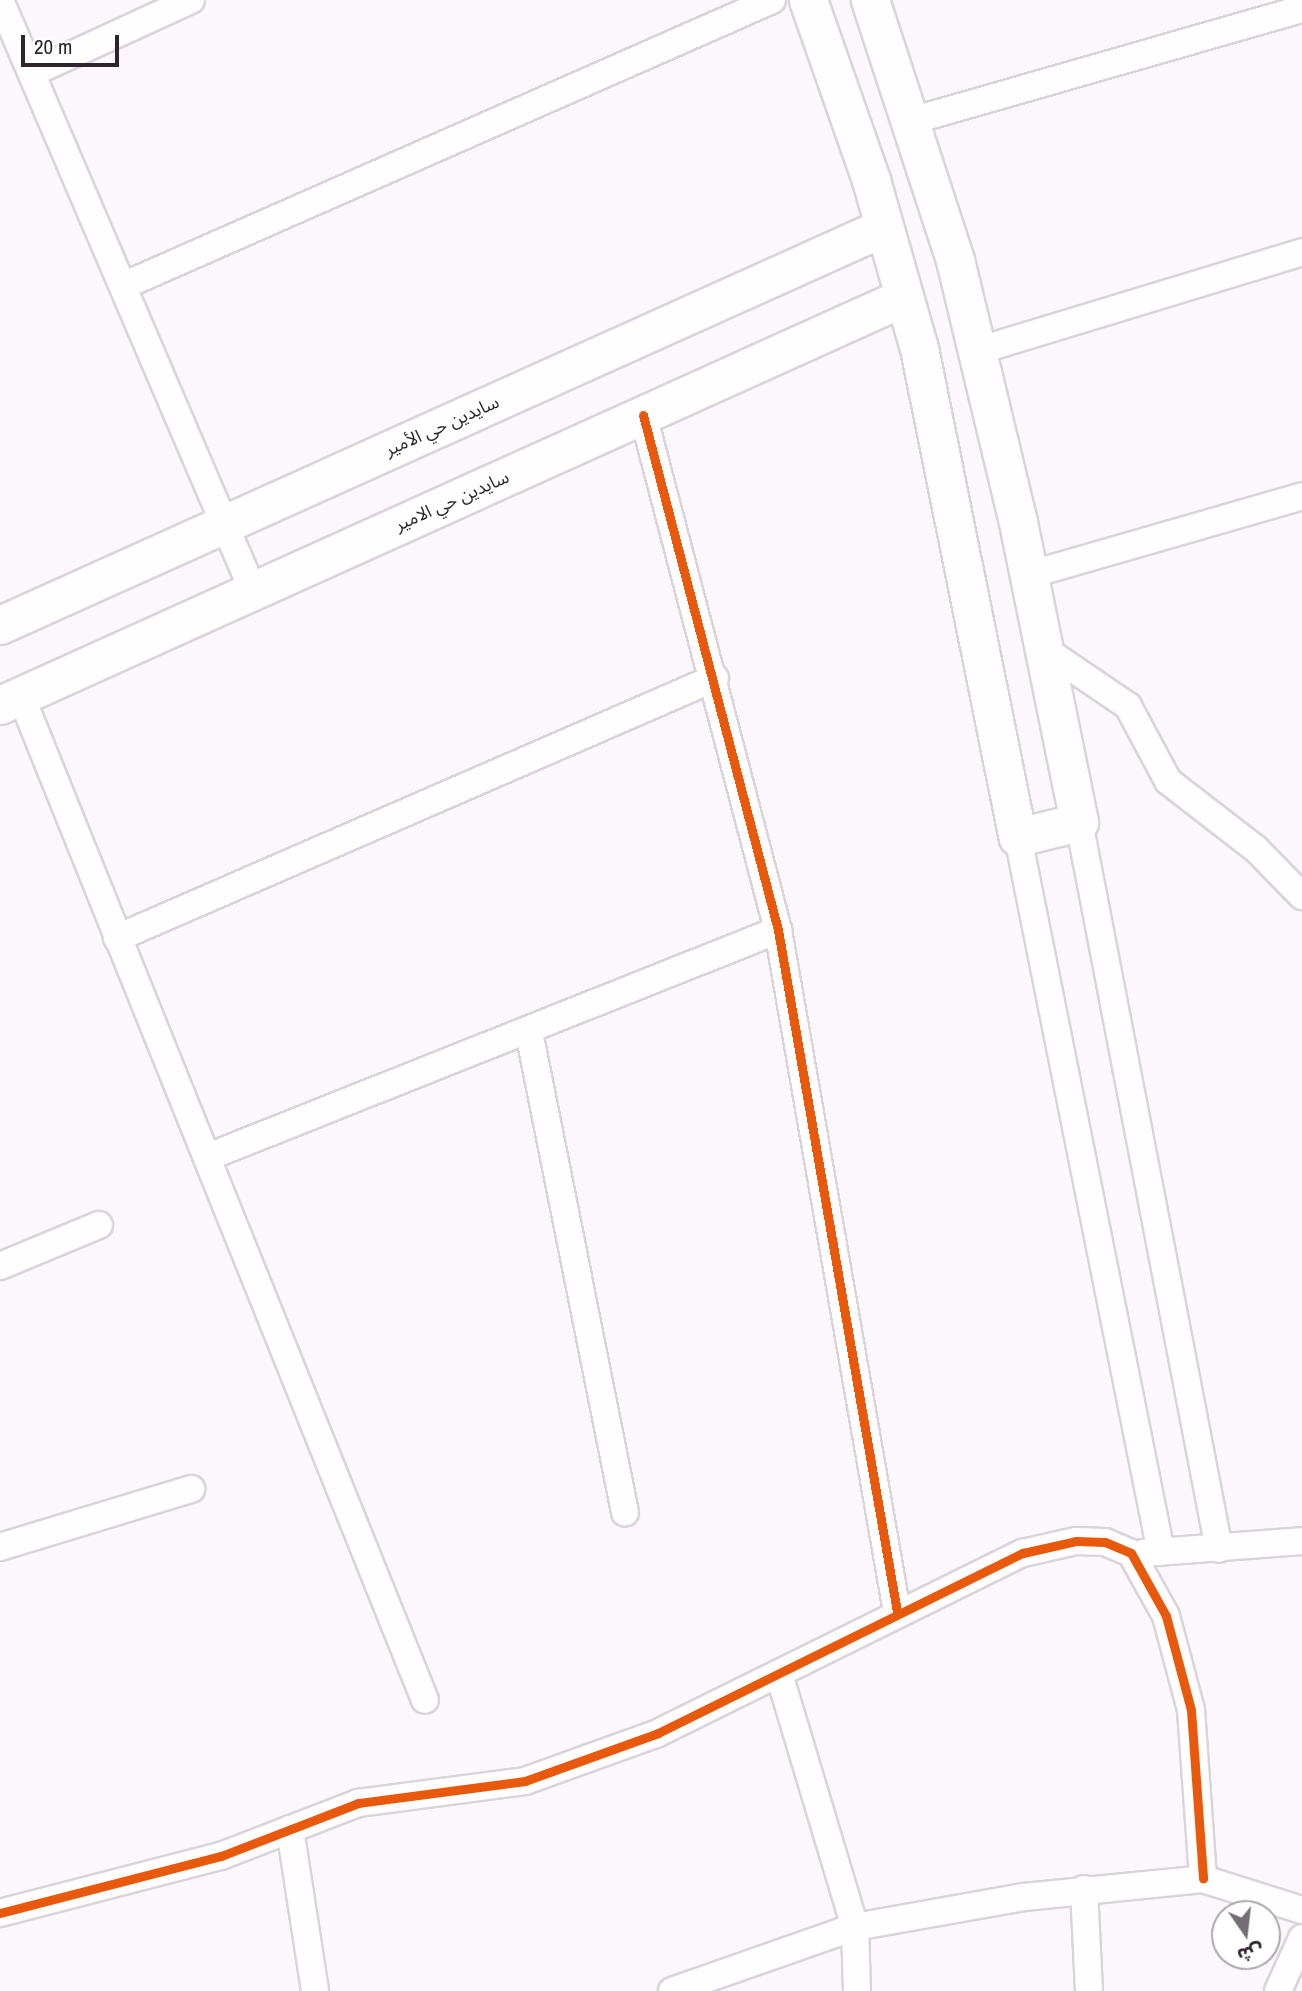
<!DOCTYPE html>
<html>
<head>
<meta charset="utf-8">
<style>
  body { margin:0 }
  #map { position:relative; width:1302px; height:1991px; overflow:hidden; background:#fcf7fc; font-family:"Archivo Narrow","Noto Sans Arabic",sans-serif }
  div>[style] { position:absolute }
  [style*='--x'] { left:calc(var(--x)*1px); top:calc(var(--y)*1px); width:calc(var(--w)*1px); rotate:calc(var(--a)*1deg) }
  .roads { filter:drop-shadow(2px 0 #dad3db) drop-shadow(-2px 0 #dad3db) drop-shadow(0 2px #dad3db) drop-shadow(0 -2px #dad3db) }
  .minor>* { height:26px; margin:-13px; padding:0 13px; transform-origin:13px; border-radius:13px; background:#fffeff }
  .secondary>* { height:37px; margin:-18.5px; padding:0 18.5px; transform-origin:18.5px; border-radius:18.5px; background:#fffeff }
  .cycleway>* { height:9px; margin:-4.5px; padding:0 4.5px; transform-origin:4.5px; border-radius:4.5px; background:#e8590c }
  span { translate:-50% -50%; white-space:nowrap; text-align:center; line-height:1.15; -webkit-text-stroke:5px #fff; paint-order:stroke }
  .street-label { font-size:18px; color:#2e242e }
  .north { position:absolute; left:1211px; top:1900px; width:70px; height:70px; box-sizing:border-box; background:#fff; border:2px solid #aba7ab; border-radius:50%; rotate:166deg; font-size:19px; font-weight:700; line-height:28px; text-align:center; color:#2e242e }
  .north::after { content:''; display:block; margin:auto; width:24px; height:32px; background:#766e76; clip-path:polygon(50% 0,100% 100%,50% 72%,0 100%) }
  .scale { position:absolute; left:21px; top:35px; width:98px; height:32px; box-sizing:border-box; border:4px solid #2e242e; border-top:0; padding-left:9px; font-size:21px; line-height:24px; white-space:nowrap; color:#2e242e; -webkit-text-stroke:5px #fff; paint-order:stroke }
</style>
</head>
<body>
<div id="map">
  <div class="roads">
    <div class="minor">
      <div style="--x:0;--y:0;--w:643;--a:66.82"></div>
      <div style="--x:32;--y:73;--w:175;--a:-24.7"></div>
      <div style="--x:911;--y:121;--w:407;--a:-16"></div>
      <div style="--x:123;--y:286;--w:709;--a:-23.78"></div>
      <div style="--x:977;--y:351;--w:340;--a:-16.9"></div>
      <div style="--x:643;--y:415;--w:532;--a:75.31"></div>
      <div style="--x:778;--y:930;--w:692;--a:80.1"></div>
      <div style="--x:1029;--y:575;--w:284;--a:-16.1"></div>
      <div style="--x:1044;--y:649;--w:102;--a:34.2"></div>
      <div style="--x:1128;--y:706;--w:85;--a:61.9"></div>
      <div style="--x:1168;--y:781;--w:111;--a:37.7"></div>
      <div style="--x:1256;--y:849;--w:66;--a:45.6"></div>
      <div style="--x:21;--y:696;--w:1082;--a:68.08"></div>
      <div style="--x:1079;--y:822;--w:740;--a:79.1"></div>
      <div style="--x:1018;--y:837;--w:729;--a:78.69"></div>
      <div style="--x:117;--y:938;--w:652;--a:-23.5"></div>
      <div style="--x:529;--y:1032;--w:490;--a:78.7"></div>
      <div style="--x:208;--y:1157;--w:614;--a:-21.71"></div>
      <div style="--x:0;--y:1266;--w:107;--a:-22.5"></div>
      <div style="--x:0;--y:1547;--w:200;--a:-16.9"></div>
      <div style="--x:1143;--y:1553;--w:159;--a:-4.3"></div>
      <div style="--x:779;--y:1674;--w:264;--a:73.3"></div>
      <div style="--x:855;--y:1927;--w:64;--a:88.2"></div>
      <div style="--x:290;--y:1829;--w:164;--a:81.2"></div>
      <div style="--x:1084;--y:1889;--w:102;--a:87.2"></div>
      <div style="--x:0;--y:1913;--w:228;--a:-14.5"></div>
      <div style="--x:221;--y:1856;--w:147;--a:-21.1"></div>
      <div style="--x:358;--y:1803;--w:168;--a:-7.5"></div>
      <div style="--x:525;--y:1781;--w:141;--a:-19.8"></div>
      <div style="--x:658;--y:1733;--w:407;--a:-26.3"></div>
      <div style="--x:1023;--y:1553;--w:54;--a:-12.8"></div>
      <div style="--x:1076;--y:1541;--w:29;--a:2"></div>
      <div style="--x:1105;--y:1542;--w:28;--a:23"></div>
      <div style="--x:1131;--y:1553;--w:72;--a:60.9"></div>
      <div style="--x:1166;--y:1616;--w:97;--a:75.1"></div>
      <div style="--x:1191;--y:1710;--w:169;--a:85.9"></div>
      <div style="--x:672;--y:1991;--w:194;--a:-19.3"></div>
      <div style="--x:855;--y:1927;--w:172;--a:-10.1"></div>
      <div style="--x:1024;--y:1897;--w:180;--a:-5.7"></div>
      <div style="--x:1203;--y:1879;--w:104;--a:17.4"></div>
      <div style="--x:1278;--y:1991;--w:58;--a:-65.6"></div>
    </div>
    <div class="secondary">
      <div style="--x:808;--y:0;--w:191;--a:70.7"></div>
      <div style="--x:871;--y:180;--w:175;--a:74.1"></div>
      <div style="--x:919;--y:348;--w:499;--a:78.6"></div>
      <div style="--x:1018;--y:837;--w:63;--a:-13.8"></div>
      <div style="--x:1079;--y:822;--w:310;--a:-101.5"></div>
      <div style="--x:1017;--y:518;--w:265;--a:-103.5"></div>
      <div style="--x:955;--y:260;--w:274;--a:-108.1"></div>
      <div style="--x:0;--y:625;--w:969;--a:-24.24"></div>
      <div style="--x:0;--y:705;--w:992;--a:-24.29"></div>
    </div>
  </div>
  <div class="cycleway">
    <div style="--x:643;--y:415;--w:532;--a:75.31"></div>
    <div style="--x:778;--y:930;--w:692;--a:80.1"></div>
    <div style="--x:0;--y:1913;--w:228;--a:-14.5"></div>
    <div style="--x:221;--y:1856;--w:147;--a:-21.1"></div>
    <div style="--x:358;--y:1803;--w:168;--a:-7.5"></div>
    <div style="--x:525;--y:1781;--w:141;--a:-19.8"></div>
    <div style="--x:658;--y:1733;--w:407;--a:-26.3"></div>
    <div style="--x:1023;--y:1553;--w:54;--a:-12.8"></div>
    <div style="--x:1076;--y:1541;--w:29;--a:2"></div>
    <div style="--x:1105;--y:1542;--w:28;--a:23"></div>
    <div style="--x:1131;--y:1553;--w:72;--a:60.9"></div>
    <div style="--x:1166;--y:1616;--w:97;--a:75.1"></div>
    <div style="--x:1191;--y:1710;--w:169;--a:85.9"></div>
  </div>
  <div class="street-label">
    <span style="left:442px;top:426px;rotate:-24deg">سايدين حي الأمير</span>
    <span style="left:452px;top:501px;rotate:-24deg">سايدين حي الامير</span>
  </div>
  <div class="north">ش</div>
  <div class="scale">20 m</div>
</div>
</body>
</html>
